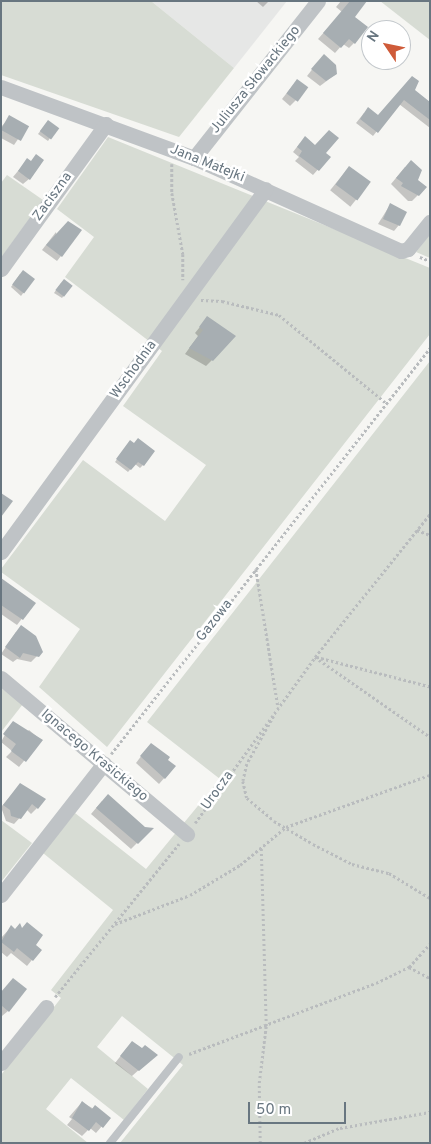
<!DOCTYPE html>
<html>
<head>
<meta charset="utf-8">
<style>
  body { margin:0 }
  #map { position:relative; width:431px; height:1144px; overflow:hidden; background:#f6f6f3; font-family:Overpass,sans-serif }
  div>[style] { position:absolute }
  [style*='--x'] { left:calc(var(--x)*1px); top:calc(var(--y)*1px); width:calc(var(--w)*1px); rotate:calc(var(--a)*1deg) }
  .built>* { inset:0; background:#e6e7e6 }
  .green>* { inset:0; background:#d7dcd4 }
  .shadow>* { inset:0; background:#0003; transform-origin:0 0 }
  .building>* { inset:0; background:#a7aeb2; transform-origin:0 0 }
  .path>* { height:2.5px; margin-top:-1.25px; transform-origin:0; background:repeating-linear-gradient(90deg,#b9bcbe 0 2.5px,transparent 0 5px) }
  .lane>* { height:8px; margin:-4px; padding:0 4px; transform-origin:4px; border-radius:4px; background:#bfc3c6 }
  .street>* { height:15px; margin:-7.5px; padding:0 7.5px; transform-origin:7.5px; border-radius:7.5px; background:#bfc3c6 }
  span { translate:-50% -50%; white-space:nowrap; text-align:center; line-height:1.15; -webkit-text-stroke:5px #fff; paint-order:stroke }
  .street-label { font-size:14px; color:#687680 }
  .frame { position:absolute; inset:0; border:2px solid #687680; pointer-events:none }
  .north { position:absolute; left:361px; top:20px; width:50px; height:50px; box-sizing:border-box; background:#fff; border:1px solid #c3c8cc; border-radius:50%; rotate:304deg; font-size:14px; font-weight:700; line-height:20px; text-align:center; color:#687680 }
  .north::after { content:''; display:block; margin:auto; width:18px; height:22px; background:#cf5b39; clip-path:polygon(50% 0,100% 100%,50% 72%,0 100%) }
  .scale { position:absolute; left:248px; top:1102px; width:98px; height:22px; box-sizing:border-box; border:2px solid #687680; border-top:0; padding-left:6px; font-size:15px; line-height:18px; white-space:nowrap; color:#687680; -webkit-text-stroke:4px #fff; paint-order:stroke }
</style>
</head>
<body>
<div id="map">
  <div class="built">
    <div style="clip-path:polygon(151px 1px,287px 1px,234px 68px)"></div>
  </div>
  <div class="green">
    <div style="clip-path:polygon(1px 1px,151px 1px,234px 68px,179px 137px,1px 75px)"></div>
    <div style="clip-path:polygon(380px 1px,430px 1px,430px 40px)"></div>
    <div style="clip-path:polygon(108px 137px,430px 268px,430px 334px,107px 747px,39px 687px,80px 629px,1px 572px,1px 569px,83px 460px,165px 521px,206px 465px,123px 406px,162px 351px,65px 277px,94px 237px,57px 209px)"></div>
    <div style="clip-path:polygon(7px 175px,43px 200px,1px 258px,1px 183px)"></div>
    <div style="clip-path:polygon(430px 234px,430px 258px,416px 252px)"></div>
    <div style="clip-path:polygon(430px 361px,430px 1143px,120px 1143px,183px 1065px,122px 1016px,97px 1047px,148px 1089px,124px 1120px,71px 1078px,46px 1109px,88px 1143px,1px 1143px,1px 1075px,61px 998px,51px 990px,113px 910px,43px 853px,75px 813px,146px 869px,220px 779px,147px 722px)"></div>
    <div style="clip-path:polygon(1px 688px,23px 704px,1px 732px)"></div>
    <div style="clip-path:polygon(1px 820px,32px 843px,1px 882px)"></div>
  </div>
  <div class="shadow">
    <div style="clip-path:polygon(256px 1px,269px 1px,263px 7px)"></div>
    <div style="clip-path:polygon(341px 1px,365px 1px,353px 17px,354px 43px,349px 48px,343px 44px,335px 53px,318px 39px,342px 12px,336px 7px)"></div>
    <div style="clip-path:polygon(318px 62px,336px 74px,320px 86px,307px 76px)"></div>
    <div style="clip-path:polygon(297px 80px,296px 100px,290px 106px,282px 99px)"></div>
    <div style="clip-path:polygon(414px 91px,430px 104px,430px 128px,399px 104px,373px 136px,356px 123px,364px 113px,378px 116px)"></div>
    <div style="clip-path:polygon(10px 117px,27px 126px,14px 145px,1px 138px,1px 127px)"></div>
    <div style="clip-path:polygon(48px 121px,50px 138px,48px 141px,38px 134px)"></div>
    <div style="clip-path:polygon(300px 143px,329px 157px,313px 175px,295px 161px,299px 157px,293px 152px)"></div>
    <div style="clip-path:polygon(27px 160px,29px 179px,23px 184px,13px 177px)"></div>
    <div style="left:349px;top:167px;width:26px;height:30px;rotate:39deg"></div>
    <div style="clip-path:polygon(405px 167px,416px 180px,418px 195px,412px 201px,408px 201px,391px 184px)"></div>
    <div style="clip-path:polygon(390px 205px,399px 225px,394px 231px,378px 224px)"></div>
    <div style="clip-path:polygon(56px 232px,61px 256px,57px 261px,42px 250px)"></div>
    <div style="clip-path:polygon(20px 274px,34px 279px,21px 296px,11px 287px)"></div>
    <div style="clip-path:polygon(61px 283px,72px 286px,62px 298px,54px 293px)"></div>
    <div style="clip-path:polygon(208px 317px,212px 360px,206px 366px,185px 354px,198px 336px,195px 333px)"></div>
    <div style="clip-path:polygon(128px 444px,143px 465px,140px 468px,135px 464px,128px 472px,115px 462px)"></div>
    <div style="clip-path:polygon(1px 586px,34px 603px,17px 625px,1px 614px)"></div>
    <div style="clip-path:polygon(16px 632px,37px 656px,31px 662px,17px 659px,13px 662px,1px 654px)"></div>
    <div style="clip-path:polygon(8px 729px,26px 733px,29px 730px,41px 740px,19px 767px,6px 757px,12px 751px,1px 742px)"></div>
    <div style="clip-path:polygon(145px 751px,174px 767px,159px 784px,136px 763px)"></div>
    <div style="clip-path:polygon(20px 785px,37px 808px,31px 814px,27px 810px,14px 824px,6px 821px,1px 807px)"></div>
    <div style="clip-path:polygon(102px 801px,145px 828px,151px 829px,131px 849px,91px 814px)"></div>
    <div style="clip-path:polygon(11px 927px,40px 950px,27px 966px,11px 953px,7px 957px,1px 952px,1px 938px)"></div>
    <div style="clip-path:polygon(1px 993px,8px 1011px,2px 1016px,1px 1016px)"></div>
    <div style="clip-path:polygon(127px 1048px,150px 1060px,132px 1076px,115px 1063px)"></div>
    <div style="clip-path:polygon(82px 1102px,109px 1118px,96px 1133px,90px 1128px,82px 1136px,67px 1125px,72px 1119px,69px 1117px)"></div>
  </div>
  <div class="building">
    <div style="clip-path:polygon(350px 1px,367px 1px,355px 17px,368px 27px,355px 44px,349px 39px,341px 48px,323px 33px)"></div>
    <div style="clip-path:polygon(324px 54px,336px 65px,337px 74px,326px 81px,311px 69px)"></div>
    <div style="clip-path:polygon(412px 76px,419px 81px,415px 90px,430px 102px,430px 120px,404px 100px,378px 133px,360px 119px,368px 107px,378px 115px)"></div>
    <div style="left:297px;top:79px;width:14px;height:18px;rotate:36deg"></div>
    <div style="left:9px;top:115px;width:23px;height:17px;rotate:29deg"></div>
    <div style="left:48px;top:120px;width:14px;height:14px;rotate:36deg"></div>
    <div style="clip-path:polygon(329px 130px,339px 138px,326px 153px,331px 157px,319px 171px,299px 156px,302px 151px,297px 147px,305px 136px,315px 145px)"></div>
    <div style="clip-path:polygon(36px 154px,44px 160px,30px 180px,18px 171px,27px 158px,31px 161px)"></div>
    <div style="clip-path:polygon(411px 160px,422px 170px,418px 180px,427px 187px,419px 196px,401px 186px,403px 183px,396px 178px)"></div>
    <div style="left:349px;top:166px;width:27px;height:23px;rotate:36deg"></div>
    <div style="clip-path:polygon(390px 203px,407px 212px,400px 226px,383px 219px)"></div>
    <div style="clip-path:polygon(68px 221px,82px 230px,62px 257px,46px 245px)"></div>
    <div style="left:23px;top:270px;width:15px;height:18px;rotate:37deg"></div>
    <div style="left:64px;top:279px;width:11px;height:14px;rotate:38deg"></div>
    <div style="clip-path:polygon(207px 316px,236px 336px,213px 361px,189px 348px,203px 330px,199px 327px)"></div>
    <div style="clip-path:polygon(138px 438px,155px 451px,144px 466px,138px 462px,131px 470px,116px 459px,130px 440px,134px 443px)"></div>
    <div style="clip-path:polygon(1px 493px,13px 501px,1px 517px)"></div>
    <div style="clip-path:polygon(1px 578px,36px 603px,23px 620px,1px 605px)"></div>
    <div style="clip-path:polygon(21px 625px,36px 636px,43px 652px,39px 657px,23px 653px,20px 658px,5px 647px)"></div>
    <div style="clip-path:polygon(13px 721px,43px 740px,26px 762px,11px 751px,16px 744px,3px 734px)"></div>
    <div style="clip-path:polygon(151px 743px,170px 757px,168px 760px,176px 766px,165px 779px,140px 756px)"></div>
    <div style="clip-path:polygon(20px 783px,46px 799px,38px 809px,32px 804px,21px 819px,11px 816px,10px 810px,3px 805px)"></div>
    <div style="clip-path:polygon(108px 794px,145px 827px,154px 828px,138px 844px,96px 808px)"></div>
    <div style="clip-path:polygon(27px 922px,43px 935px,36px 945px,42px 950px,33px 961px,17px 948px,14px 952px,1px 942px,11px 925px,15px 929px,20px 923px,22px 928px)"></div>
    <div style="clip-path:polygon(13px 978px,27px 989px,9px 1012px,1px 1005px,1px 992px)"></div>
    <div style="clip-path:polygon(132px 1041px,142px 1048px,145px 1045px,158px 1055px,139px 1071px,120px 1056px)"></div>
    <div style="clip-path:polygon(82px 1101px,92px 1109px,95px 1105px,111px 1118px,103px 1128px,96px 1122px,89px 1131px,72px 1118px)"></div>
  </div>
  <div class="path">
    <div style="--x:172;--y:164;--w:29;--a:90"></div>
    <div style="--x:172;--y:193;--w:62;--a:79.8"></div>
    <div style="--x:183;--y:254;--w:26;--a:90"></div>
    <div style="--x:420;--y:257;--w:11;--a:22"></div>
    <div style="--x:201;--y:300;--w:21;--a:3"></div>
    <div style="--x:222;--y:301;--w:59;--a:13.8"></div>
    <div style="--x:279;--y:315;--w:139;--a:39.4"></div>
    <div style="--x:417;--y:530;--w:14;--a:21"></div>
    <div style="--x:256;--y:569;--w:140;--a:80.9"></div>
    <div style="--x:430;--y:687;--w:119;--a:-165.4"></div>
    <div style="--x:315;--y:657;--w:140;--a:34.8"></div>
    <div style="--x:274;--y:716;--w:55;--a:119.4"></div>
    <div style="--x:247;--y:764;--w:17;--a:103"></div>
    <div style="--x:243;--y:781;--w:17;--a:77"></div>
    <div style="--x:247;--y:798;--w:35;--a:40"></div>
    <div style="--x:274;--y:821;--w:45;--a:30.5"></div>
    <div style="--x:313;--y:844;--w:44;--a:27.1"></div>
    <div style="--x:352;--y:864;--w:38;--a:14"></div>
    <div style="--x:389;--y:873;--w:48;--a:31.4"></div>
    <div style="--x:111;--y:754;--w:516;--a:-51.84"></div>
    <div style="--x:195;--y:823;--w:205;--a:-54.1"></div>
    <div style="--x:315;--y:657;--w:184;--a:-51.2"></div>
    <div style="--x:115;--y:924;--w:80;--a:-21.1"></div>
    <div style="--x:190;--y:895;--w:58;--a:-31"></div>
    <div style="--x:240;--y:865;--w:60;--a:-39.6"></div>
    <div style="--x:286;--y:827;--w:153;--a:-19.9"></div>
    <div style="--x:409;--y:967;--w:24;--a:28"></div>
    <div style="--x:55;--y:997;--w:197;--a:-51"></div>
    <div style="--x:189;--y:1054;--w:200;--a:-20.8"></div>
    <div style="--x:376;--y:983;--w:37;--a:-26"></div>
    <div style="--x:409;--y:967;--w:31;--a:-48"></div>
    <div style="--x:260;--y:1143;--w:60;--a:-91"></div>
    <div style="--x:259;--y:1083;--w:57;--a:-83"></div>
    <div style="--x:266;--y:1026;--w:178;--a:-91.6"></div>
    <div style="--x:304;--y:1143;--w:39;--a:-23"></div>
    <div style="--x:340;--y:1128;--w:91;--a:-10.1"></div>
  </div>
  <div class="lane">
    <div style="--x:110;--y:1143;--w:110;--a:-51.3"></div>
  </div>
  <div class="street">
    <div style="--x:1;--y:87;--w:206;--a:20.2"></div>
    <div style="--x:194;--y:158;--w:227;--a:24.2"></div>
    <div style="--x:401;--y:251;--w:7;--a:-16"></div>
    <div style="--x:408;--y:249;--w:35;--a:-51"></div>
    <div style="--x:194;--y:158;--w:200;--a:-51.7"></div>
    <div style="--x:1;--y:269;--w:179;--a:-54.1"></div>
    <div style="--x:1;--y:552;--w:449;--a:-53.9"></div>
    <div style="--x:1;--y:678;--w:243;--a:40"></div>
    <div style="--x:1;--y:895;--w:167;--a:-52"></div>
    <div style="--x:1;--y:1063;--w:72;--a:-51.2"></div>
  </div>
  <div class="street-label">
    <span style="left:256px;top:80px;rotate:-51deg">Juliusza Słowackiego</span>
    <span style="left:207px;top:164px;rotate:22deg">Jana Matejki</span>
    <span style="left:53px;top:197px;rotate:-54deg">Zaciszna</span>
    <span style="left:134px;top:370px;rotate:-54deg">Wschodnia</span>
    <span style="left:215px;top:621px;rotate:-52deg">Gazowa</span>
    <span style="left:94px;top:756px;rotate:40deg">Ignacego Krasickiego</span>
    <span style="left:218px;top:791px;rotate:-54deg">Urocza</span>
  </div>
  <div class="frame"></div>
  <div class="north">N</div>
  <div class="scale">50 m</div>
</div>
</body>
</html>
